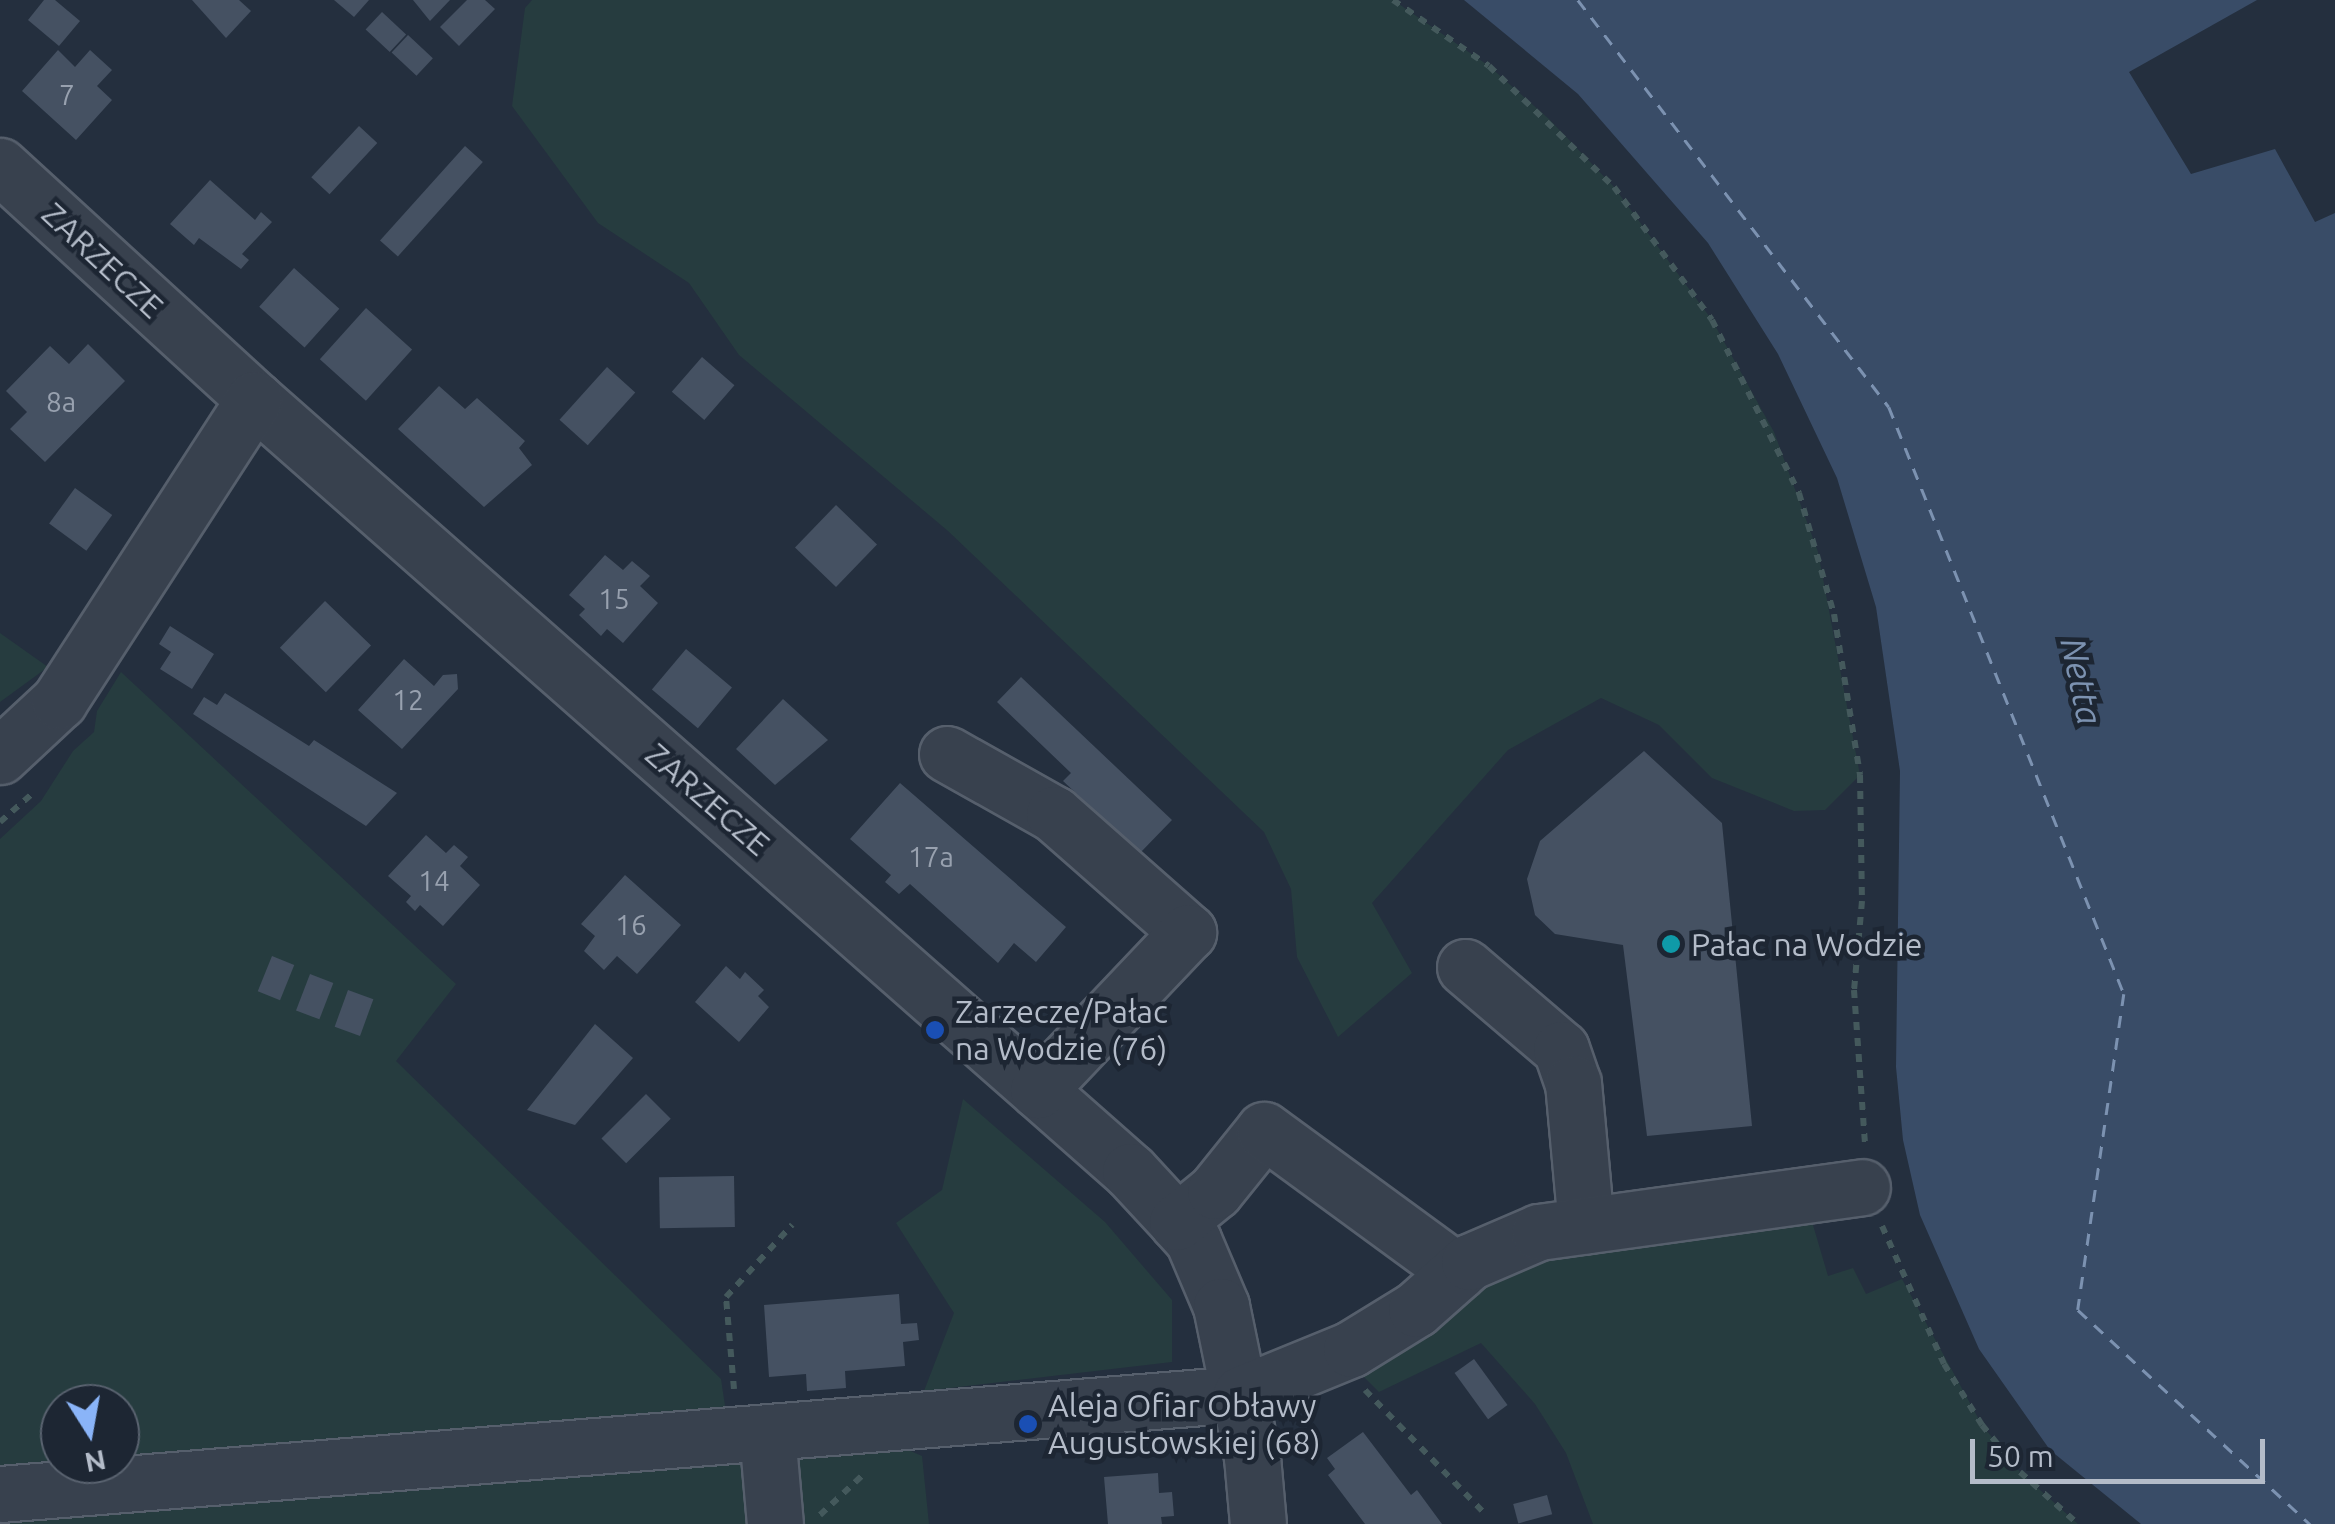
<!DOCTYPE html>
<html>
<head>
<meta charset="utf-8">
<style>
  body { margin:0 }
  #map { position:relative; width:2335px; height:1524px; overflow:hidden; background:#242f3e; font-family:Ubuntu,sans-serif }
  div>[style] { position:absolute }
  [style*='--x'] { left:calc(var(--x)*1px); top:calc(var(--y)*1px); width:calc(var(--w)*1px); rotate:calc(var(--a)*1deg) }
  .green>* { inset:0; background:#263c3f }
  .water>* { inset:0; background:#394c67 }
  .ferry>* { height:2.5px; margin-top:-1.25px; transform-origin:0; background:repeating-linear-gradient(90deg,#7c92b1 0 12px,transparent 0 22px) }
  .building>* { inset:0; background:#455162; transform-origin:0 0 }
  .path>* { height:6px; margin-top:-3px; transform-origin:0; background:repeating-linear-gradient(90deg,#44595c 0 8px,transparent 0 16px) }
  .roads { filter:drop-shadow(2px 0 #565f6c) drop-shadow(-2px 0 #565f6c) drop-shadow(0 2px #565f6c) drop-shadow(0 -2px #565f6c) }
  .minor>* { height:55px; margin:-27.5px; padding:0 27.5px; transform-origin:27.5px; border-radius:27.5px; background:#38414e }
  .dots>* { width:28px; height:28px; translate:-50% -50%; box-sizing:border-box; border:5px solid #1d2633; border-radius:50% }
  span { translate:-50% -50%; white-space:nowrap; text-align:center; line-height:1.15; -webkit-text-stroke:9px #1d2633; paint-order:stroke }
  .number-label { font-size:28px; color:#98a1af }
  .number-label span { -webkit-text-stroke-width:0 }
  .street-label { font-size:32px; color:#b4bcc9 }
  .poi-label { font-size:32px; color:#b4bcc9 }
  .left { translate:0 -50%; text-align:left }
  .water-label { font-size:35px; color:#7c92b1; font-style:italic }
  .north { position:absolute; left:40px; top:1384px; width:100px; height:100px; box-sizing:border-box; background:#1d2633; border:2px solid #59626f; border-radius:50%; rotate:169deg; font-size:28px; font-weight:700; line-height:40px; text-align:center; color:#b4bcc9 }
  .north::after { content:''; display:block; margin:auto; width:35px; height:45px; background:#8ab4f8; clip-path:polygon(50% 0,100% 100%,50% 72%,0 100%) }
  .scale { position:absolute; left:1970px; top:1439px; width:295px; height:45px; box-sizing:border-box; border:5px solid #b4bcc9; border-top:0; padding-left:12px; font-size:30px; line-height:35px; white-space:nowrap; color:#b4bcc9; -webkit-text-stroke:8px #1d2633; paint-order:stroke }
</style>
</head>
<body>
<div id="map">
  <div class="green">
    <div style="clip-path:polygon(532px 0,1393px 0,1489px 66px,1549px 119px,1614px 187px,1712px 320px,1774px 432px,1818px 552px,1860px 775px,1825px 810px,1794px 811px,1712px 778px,1659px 725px,1601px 698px,1508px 750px,1372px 903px,1412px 973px,1338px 1037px,1297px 957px,1291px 889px,1264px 832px,948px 531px,739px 355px,689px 283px,598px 223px,512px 106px,525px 8px)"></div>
    <div style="clip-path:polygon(0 633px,48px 667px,0 702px)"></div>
    <div style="clip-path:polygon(evenodd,121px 672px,456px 984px,396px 1061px,721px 1379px,732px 1453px,890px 1442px,922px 1456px,929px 1524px,0 1524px,0 839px,41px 801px,73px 751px,94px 732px,97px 711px,121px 672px,60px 1404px,120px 1404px,120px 1464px,60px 1464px,60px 1404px)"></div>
    <div style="clip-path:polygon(963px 1099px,1105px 1222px,1172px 1300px,1172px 1362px,924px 1391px,954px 1313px,896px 1223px,942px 1190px)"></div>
    <div style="clip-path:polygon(1808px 1208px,1828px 1276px,1853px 1268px,1866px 1294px,1902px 1279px,1982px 1425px,2020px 1472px,2078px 1524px,1593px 1524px,1566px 1453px,1535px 1404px,1481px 1343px,1379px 1392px,1349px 1362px,1477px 1271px)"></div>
  </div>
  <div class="water">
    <div style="clip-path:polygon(1464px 0,2257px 0,2129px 72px,2191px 174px,2275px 149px,2315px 222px,2335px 213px,2335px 1524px,2141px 1524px,2050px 1450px,1979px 1349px,1920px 1215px,1903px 1140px,1896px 1067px,1900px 771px,1876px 607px,1837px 478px,1778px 354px,1708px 243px,1578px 94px)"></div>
  </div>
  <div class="ferry">
    <div style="--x:1578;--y:0;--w:512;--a:52.62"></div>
    <div style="--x:1889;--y:407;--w:632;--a:68.18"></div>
    <div style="--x:2124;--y:994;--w:319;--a:98.3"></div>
    <div style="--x:2078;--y:1310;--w:316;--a:42.7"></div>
  </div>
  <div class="building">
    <div style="clip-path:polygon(44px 0,55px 0,80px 21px,59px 46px,28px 20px)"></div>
    <div style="clip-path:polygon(192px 0,239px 0,251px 11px,226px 38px)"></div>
    <div style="clip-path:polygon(334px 0,369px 0,354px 17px)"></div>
    <div style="clip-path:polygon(413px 0,450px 0,430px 21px)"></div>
    <div style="clip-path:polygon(467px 0,485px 0,495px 9px,459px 46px,440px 27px)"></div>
    <div style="left:382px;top:12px;width:33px;height:24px;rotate:43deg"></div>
    <div style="left:408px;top:35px;width:34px;height:24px;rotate:43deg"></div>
    <div style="clip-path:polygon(58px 50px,75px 67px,90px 50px,112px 70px,97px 86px,112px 100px,76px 140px,22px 91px)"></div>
    <div style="left:359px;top:126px;width:25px;height:70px;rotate:43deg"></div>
    <div style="left:465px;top:146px;width:24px;height:127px;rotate:42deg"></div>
    <div style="clip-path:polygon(210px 180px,255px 220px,261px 212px,272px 222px,242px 254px,249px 260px,241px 269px,199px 238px,194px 245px,170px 224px)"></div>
    <div style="left:294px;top:268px;width:61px;height:52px;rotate:42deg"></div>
    <div style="left:366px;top:308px;width:62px;height:69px;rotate:42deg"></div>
    <div style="clip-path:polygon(88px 344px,125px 381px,45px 462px,10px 429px,27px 412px,6px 391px,50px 346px,69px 364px)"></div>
    <div style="left:702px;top:357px;width:43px;height:46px;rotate:41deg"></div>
    <div style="left:607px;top:367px;width:38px;height:71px;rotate:42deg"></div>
    <div style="clip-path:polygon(439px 386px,465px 409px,477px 398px,525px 441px,519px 448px,532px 465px,484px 507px,398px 429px)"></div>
    <div style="left:75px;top:488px;width:46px;height:44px;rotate:36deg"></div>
    <div style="left:836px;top:505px;width:57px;height:59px;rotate:44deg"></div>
    <div style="clip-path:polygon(605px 555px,623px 570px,632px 561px,650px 576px,640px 586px,658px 603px,623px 643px,607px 629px,601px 636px,579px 615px,585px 609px,569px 595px)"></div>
    <div style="left:325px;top:601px;width:64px;height:65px;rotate:44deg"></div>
    <div style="clip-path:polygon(170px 626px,214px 654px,192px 689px,160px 669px,171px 652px,159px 644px)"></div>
    <div style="left:686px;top:649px;width:60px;height:53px;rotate:40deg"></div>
    <div style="clip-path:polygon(404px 659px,434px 686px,443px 675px,457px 674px,458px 689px,402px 749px,358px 710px)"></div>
    <div style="clip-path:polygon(1021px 677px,1172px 820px,1140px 853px,1063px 781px,1071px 773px,997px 702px)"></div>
    <div style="clip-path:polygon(225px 693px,309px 746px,314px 740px,397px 793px,366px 826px,193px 714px,204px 697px,217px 705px)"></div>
    <div style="clip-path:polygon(783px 699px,828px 740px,775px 785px,736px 749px)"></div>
    <div style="clip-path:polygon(1644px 751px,1722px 823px,1752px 1126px,1647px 1136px,1623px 945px,1555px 934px,1535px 915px,1527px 879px,1540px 841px)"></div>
    <div style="clip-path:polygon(900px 783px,1066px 927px,1036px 962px,1014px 943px,998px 963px,910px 884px,899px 894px,885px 882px,891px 875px,850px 839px)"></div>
    <div style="clip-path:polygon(426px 835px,446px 853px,454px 845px,468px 857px,460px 866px,480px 885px,443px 926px,420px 905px,415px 911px,406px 902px,411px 896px,388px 876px)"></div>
    <div style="clip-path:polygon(625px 875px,681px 925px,637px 974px,617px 956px,604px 970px,584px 951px,595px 936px,581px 924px)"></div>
    <div style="left:272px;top:956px;width:24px;height:38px;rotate:22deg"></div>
    <div style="clip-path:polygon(726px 966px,740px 979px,745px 972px,764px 990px,758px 996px,769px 1007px,739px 1042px,695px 1002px)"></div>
    <div style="left:310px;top:974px;width:25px;height:39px;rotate:21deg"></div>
    <div style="left:348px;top:990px;width:27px;height:39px;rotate:20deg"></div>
    <div style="clip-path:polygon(595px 1024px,633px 1058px,575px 1125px,527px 1110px)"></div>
    <div style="left:646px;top:1094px;width:35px;height:63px;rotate:45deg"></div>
    <div style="left:734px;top:1176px;width:51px;height:75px;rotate:89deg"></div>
    <div style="clip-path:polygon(899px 1294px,901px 1324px,917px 1323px,919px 1340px,903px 1342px,905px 1366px,845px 1371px,846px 1388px,807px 1391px,806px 1374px,769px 1377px,764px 1305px)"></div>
    <div style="left:1474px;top:1359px;width:57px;height:24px;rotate:54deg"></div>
    <div style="clip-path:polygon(1363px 1432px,1411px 1495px,1417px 1490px,1442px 1524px,1365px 1524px,1328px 1475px,1335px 1469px,1327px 1458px)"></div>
    <div style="clip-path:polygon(1158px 1473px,1159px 1493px,1172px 1492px,1174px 1516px,1161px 1517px,1162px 1524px,1108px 1524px,1104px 1477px)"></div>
    <div style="left:1547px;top:1495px;width:20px;height:35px;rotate:75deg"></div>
  </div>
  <div class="path">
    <div style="--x:1393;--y:0;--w:116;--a:34.5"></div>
    <div style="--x:1489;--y:66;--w:174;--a:44.1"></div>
    <div style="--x:1614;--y:187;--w:165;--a:53.6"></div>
    <div style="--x:1712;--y:320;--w:194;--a:63.3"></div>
    <div style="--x:1799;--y:493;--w:126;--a:73.9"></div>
    <div style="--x:1834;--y:614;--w:163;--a:80.8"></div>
    <div style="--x:1860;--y:775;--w:126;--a:89.1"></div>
    <div style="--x:1862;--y:901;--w:89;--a:95.1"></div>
    <div style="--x:1854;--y:990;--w:153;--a:85.9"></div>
    <div style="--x:0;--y:822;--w:44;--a:-41.3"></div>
    <div style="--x:1882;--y:1226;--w:151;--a:65.8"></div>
    <div style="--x:1944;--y:1364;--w:72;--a:58.1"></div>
    <div style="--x:1982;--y:1425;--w:60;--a:51"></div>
    <div style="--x:2020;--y:1472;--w:78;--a:41.9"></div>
    <div style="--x:734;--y:1389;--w:92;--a:-95"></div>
    <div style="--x:726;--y:1297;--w:98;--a:-47.5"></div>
    <div style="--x:1365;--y:1390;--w:173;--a:45.9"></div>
    <div style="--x:820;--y:1515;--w:63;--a:-43.1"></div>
  </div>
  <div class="roads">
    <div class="minor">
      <div style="--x:0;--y:166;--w:345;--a:42.5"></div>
      <div style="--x:254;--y:399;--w:1168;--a:41.39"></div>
      <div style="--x:1130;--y:1171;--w:69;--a:47.3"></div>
      <div style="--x:1177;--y:1222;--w:24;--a:48"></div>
      <div style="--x:1193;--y:1240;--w:72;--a:67"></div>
      <div style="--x:1221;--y:1306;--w:154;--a:78.4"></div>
      <div style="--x:1252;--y:1457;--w:67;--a:84.9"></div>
      <div style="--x:947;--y:754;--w:123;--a:29.3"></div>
      <div style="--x:1054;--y:814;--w:179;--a:41.4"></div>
      <div style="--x:1188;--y:932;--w:218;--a:133.5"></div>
      <div style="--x:0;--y:756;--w:81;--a:-43"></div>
      <div style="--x:59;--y:701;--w:359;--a:-57.1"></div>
      <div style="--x:1465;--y:967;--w:126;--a:40.5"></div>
      <div style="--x:1561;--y:1049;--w:36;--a:71"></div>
      <div style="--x:1573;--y:1083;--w:143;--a:84.8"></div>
      <div style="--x:1177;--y:1222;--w:49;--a:-39.2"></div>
      <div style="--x:1215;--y:1191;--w:78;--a:-51.2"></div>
      <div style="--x:1264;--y:1130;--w:240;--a:36.2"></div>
      <div style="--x:767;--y:1433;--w:91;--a:85"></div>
      <div style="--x:0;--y:1494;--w:1245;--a:-4.61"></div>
      <div style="--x:1241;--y:1394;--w:119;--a:-22.2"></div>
      <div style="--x:1351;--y:1349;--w:76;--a:-31.6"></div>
      <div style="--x:1416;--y:1309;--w:71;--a:-41.6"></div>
      <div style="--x:1469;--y:1262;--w:76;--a:-23.2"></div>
      <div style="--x:1539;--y:1232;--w:326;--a:-7.9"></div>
    </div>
  </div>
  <div class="dots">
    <div style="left:1671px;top:944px;background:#0f9aa8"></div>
    <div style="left:935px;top:1030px;background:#1a4fb4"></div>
    <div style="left:1028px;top:1424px;background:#1a4fb4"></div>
  </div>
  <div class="number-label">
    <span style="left:67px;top:95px">7</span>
    <span style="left:61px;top:402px">8a</span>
    <span style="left:614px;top:599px">15</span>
    <span style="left:408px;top:700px">12</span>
    <span style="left:931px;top:857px">17a</span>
    <span style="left:434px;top:881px">14</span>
    <span style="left:631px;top:925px">16</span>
  </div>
  <div class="street-label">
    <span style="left:103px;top:260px;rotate:43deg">ZARZECZE</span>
    <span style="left:708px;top:799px;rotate:41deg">ZARZECZE</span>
  </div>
  <div class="poi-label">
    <span class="left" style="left:1691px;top:944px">Pałac na Wodzie</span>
    <span class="left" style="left:955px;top:1030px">Zarzecze/Pałac<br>na Wodzie (76)</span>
    <span class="left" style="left:1048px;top:1424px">Aleja Ofiar Obławy<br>Augustowskiej (68)</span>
  </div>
  <div class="water-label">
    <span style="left:2082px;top:681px;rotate:78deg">Netta</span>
  </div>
  <div class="north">N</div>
  <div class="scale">50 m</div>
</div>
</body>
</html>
